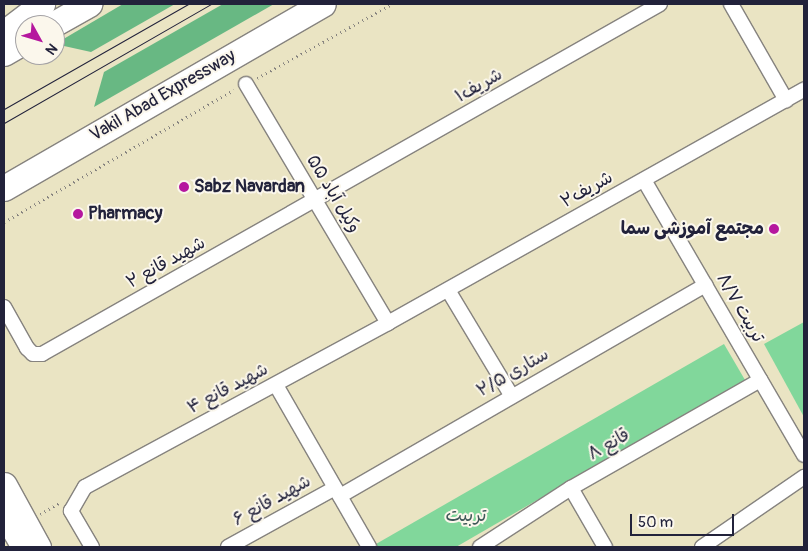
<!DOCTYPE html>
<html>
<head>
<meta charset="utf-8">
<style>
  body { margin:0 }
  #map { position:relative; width:808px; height:551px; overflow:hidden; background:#eae4c3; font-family:Pangolin,"Playpen Sans Arabic",sans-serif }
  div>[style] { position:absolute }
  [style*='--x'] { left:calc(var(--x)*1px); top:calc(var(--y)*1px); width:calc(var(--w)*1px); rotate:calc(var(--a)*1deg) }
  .green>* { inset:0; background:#81d79b }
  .forest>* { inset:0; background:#68b883 }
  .path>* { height:2.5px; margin-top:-1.25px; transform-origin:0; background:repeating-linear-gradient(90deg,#86837f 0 1px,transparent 0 5px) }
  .roads { filter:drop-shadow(1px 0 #86837f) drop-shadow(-1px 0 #86837f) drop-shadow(0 1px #86837f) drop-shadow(0 -1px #86837f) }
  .street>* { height:14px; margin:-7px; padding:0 7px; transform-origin:7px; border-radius:7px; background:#fff }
  .primary>* { height:21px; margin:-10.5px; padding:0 10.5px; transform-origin:10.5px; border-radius:10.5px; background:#fff }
  .highway>* { height:25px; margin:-12.5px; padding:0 12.5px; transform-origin:12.5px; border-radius:12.5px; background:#fff }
  .tram>* { height:1px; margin:-0.5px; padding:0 0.5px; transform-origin:0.5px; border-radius:0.5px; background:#22223b }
  .dots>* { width:14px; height:14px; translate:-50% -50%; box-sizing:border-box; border:2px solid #fbf7ec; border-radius:50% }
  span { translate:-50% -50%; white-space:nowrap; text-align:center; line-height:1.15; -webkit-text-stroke:4px #fbf7ec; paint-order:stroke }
  .street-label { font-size:18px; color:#22223b }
  .poi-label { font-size:18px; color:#22223b; font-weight:700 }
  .left { translate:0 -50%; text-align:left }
  .right { translate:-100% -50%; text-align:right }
  .park-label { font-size:18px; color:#3e5858 }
  .frame { position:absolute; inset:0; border:5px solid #22223b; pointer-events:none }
  .north { position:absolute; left:15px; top:15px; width:50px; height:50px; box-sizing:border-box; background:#fbf7ec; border:1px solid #a4a2a5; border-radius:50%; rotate:129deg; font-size:14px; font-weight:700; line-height:20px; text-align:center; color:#22223b }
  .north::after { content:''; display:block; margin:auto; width:18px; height:22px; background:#b5179e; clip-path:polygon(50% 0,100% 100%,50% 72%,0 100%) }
  .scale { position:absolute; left:630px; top:514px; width:104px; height:22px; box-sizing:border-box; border:2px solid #22223b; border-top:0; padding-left:6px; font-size:15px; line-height:18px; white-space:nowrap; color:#22223b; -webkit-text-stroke:4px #fbf7ec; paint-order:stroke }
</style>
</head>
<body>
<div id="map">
  <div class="green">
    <div style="clip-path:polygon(804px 322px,804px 417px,764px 344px)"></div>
    <div style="clip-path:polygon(724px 344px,745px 380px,456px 547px,378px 547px,376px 544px)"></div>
  </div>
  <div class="forest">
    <div style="clip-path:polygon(123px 4px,175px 4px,91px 52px,55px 44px)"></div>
    <div style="clip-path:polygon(223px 4px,274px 4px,94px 107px,104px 72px)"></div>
  </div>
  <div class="path">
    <div style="--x:257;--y:78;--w:154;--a:-28.7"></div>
    <div style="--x:4;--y:222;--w:265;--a:-29.9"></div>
    <div style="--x:40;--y:514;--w:22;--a:-30"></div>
  </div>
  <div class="roads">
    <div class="street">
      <div style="--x:731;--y:4;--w:111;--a:60.2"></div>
      <div style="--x:246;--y:84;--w:278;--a:59.3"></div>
      <div style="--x:644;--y:180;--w:318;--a:59.8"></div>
      <div style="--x:448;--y:290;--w:122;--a:59"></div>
      <div style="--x:4;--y:307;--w:47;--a:60.7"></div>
      <div style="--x:27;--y:348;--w:8;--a:45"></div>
      <div style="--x:33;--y:354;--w:9;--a:0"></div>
      <div style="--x:42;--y:354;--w:710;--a:-29.52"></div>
      <div style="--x:276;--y:385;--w:187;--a:60.1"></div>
      <div style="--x:571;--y:488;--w:68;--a:60"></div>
      <div style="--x:340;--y:496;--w:422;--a:-30"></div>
      <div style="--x:92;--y:547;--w:42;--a:-120.3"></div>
      <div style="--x:71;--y:511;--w:28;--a:-60"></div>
      <div style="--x:85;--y:487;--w:345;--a:-28.4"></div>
      <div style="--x:388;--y:323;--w:477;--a:-29.3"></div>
      <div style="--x:228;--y:547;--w:122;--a:-28.9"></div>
      <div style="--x:480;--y:547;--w:108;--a:-33"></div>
      <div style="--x:571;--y:488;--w:218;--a:-29.7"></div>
      <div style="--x:702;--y:547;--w:124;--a:-34.5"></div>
    </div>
    <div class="primary">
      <div style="--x:4;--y:516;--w:36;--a:60"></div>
    </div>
    <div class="highway">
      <div style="--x:52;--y:25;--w:43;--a:-29.6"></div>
      <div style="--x:4;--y:33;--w:48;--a:-37.3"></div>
      <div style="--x:4;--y:53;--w:24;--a:-30"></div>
      <div style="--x:4;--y:188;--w:368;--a:-30"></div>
      <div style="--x:4;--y:485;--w:71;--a:61.3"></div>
    </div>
  </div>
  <div class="tram">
    <div style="--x:4;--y:109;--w:212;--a:-29.7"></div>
    <div style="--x:4;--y:123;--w:239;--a:-29.9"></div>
  </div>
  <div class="dots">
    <div style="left:184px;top:187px;background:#b5179e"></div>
    <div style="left:78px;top:214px;background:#b5179e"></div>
    <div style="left:774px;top:229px;background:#b5179e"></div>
  </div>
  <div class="street-label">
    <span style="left:479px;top:86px;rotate:-30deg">شریف١</span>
    <span style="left:163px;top:96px;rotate:-30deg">Vakil Abad Expressway</span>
    <span style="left:587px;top:190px;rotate:-29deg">شریف٣</span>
    <span style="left:333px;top:194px;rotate:59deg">۵۵ وکیل آباد</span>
    <span style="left:166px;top:263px;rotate:-29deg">شهید قانع ۲</span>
    <span style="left:740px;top:308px;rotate:60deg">تربیت ۸/۷</span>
    <span style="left:513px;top:373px;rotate:-30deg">ستاری ۲/۵</span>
    <span style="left:228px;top:389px;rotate:-28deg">شهید قانع ۴</span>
    <span style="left:609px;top:445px;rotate:-30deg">قانع ۸</span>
    <span style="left:272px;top:501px;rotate:-29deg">شهید قانع ۶</span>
  </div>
  <div class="poi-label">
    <span class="left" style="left:194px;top:187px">Sabz Navardan</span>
    <span class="left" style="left:88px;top:214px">Pharmacy</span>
    <span class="right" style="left:764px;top:229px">مجتمع آموزشی سما</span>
  </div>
  <div class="park-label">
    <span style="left:466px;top:516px">تربیت</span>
  </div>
  <div class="frame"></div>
  <div class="north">N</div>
  <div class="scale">50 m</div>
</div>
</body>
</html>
